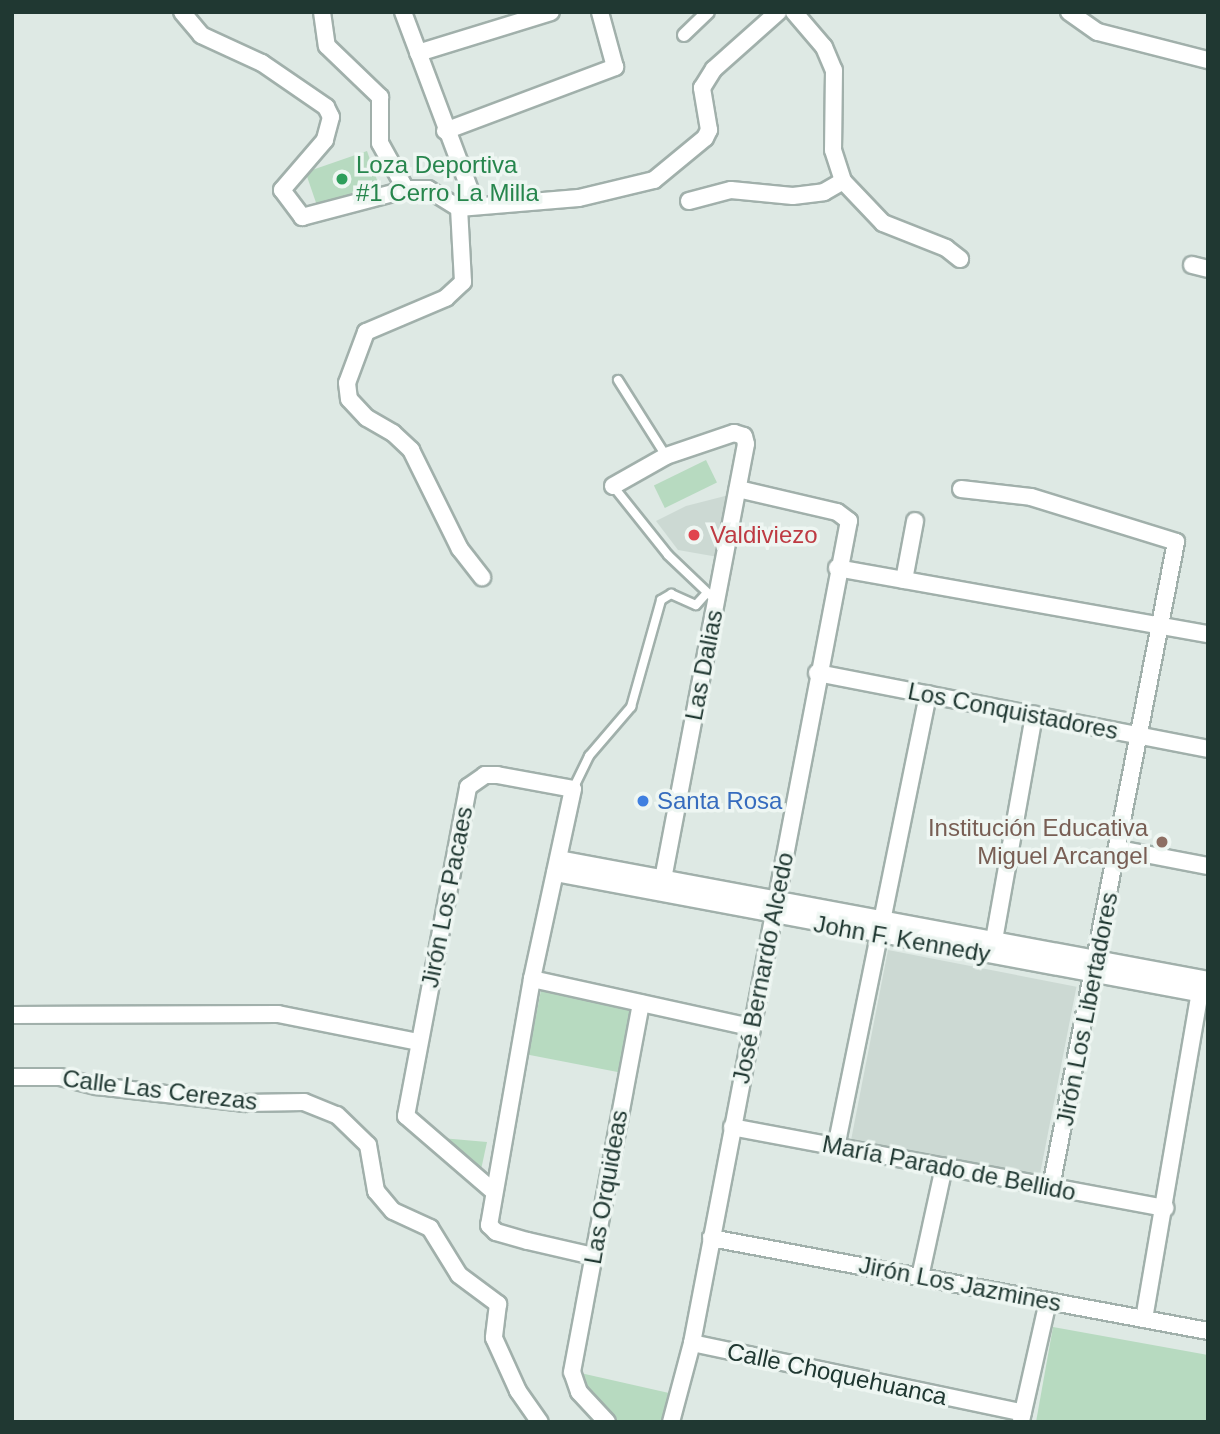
<!DOCTYPE html>
<html>
<head>
<meta charset="utf-8">
<style>
  body { margin:0 }
  #map { position:relative; width:1220px; height:1434px; overflow:hidden; background:#dee9e4; font-family:Helvetica,sans-serif }
  div>[style] { position:absolute }
  [style*='--x'] { left:calc(var(--x)*1px); top:calc(var(--y)*1px); width:calc(var(--w)*1px); rotate:calc(var(--a)*1deg) }
  .built>* { inset:0; background:#ccd9d3; transform-origin:0 0 }
  .green>* { inset:0; background:#b7dac0; transform-origin:0 0 }
  .roads { filter:drop-shadow(2px 0 #a1b0ab) drop-shadow(-2px 0 #a1b0ab) drop-shadow(0 2px #a1b0ab) drop-shadow(0 -2px #a1b0ab) }
  .service>* { height:8px; margin:-4px; padding:0 4px; transform-origin:4px; border-radius:4px; background:#fff }
  .pedestrian>* { height:12px; margin:-6px; padding:0 6px; transform-origin:6px; border-radius:6px; background:#fff }
  .minor>* { height:16px; margin:-8px; padding:0 8px; transform-origin:8px; border-radius:8px; background:#fff }
  .dots>* { width:19px; height:19px; translate:-50% -50%; box-sizing:border-box; border:4px solid #eef6f2; border-radius:50% }
  span { translate:-50% -50%; white-space:nowrap; text-align:center; line-height:1.15; -webkit-text-stroke:7px #eef6f2; paint-order:stroke }
  .leisure-label { font-size:24px; color:#27864d }
  .left { translate:0 -50%; text-align:left }
  .health-label { font-size:24px; color:#be3a42 }
  .street-label { font-size:24px; color:#203832 }
  .shop-label { font-size:24px; color:#366cbe }
  .education-label { font-size:24px; color:#785e54 }
  .right { translate:-100% -50%; text-align:right }
  .frame { position:absolute; inset:0; border:14px solid #203832; pointer-events:none }
</style>
</head>
<body>
<div id="map">
  <div class="built">
    <div style="clip-path:polygon(729px 495px,718px 557px,678px 550px,656px 521px,686px 506px)"></div>
    <div style="left:888px;top:950px;width:192px;height:193px;rotate:11deg"></div>
  </div>
  <div class="green">
    <div style="left:367px;top:151px;width:37px;height:65px;rotate:71deg"></div>
    <div style="left:706px;top:460px;width:25px;height:58px;rotate:64deg"></div>
    <div style="left:542px;top:985px;width:96px;height:71px;rotate:11deg"></div>
    <div style="clip-path:polygon(430px 1137px,487px 1142px,479px 1179px)"></div>
    <div style="clip-path:polygon(1053px 1327px,1208px 1355px,1208px 1422px,1036px 1422px)"></div>
    <div style="clip-path:polygon(576px 1372px,669px 1393px,662px 1422px,615px 1422px)"></div>
  </div>
  <div class="roads">
    <div class="service">
      <div style="--x:618;--y:380;--w:90;--a:57.7"></div>
      <div style="--x:613;--y:486;--w:88;--a:51.4"></div>
      <div style="--x:668;--y:555;--w:59;--a:43.6"></div>
      <div style="--x:573;--y:789;--w:37;--a:-64"></div>
      <div style="--x:589;--y:756;--w:65;--a:-49.4"></div>
      <div style="--x:631;--y:707;--w:111;--a:-74.3"></div>
      <div style="--x:661;--y:600;--w:12;--a:-31"></div>
      <div style="--x:671;--y:594;--w:27;--a:24"></div>
      <div style="--x:696;--y:605;--w:13;--a:-48"></div>
    </div>
    <div class="pedestrian">
      <div style="--x:684;--y:35;--w:33;--a:-44"></div>
    </div>
    <div class="minor">
      <div style="--x:182;--y:12;--w:30;--a:50"></div>
      <div style="--x:201;--y:35;--w:67;--a:24.7"></div>
      <div style="--x:262;--y:63;--w:78;--a:34.5"></div>
      <div style="--x:326;--y:107;--w:11;--a:63"></div>
      <div style="--x:331;--y:117;--w:24;--a:105"></div>
      <div style="--x:325;--y:140;--w:66;--a:130.7"></div>
      <div style="--x:282;--y:190;--w:34;--a:53"></div>
      <div style="--x:302;--y:217;--w:110;--a:-14.8"></div>
      <div style="--x:408;--y:189;--w:20;--a:0"></div>
      <div style="--x:428;--y:189;--w:36;--a:32"></div>
      <div style="--x:459;--y:208;--w:74;--a:86.9"></div>
      <div style="--x:463;--y:282;--w:23;--a:137"></div>
      <div style="--x:446;--y:298;--w:87;--a:157"></div>
      <div style="--x:366;--y:332;--w:54;--a:110.4"></div>
      <div style="--x:347;--y:383;--w:16;--a:83"></div>
      <div style="--x:349;--y:399;--w:26;--a:47"></div>
      <div style="--x:367;--y:418;--w:30;--a:30"></div>
      <div style="--x:393;--y:433;--w:25;--a:43"></div>
      <div style="--x:411;--y:450;--w:110;--a:63.7"></div>
      <div style="--x:460;--y:549;--w:36;--a:52"></div>
      <div style="--x:322;--y:12;--w:34;--a:82"></div>
      <div style="--x:327;--y:46;--w:74;--a:43.9"></div>
      <div style="--x:380;--y:97;--w:46;--a:90"></div>
      <div style="--x:380;--y:143;--w:54;--a:61"></div>
      <div style="--x:403;--y:12;--w:207;--a:69.4"></div>
      <div style="--x:794;--y:12;--w:46;--a:49.4"></div>
      <div style="--x:824;--y:47;--w:25;--a:67"></div>
      <div style="--x:834;--y:70;--w:80;--a:90.7"></div>
      <div style="--x:833;--y:150;--w:33;--a:72"></div>
      <div style="--x:843;--y:181;--w:58;--a:46.4"></div>
      <div style="--x:883;--y:223;--w:68;--a:21.6"></div>
      <div style="--x:946;--y:248;--w:18;--a:38"></div>
      <div style="--x:1069;--y:12;--w:35;--a:35"></div>
      <div style="--x:1098;--y:32;--w:114;--a:14.3"></div>
      <div style="--x:418;--y:53;--w:139;--a:-17.1"></div>
      <div style="--x:445;--y:131;--w:182;--a:-20.6"></div>
      <div style="--x:615;--y:67;--w:57;--a:-105.3"></div>
      <div style="--x:689;--y:201;--w:43;--a:-14.7"></div>
      <div style="--x:731;--y:190;--w:62;--a:5.5"></div>
      <div style="--x:793;--y:196;--w:31;--a:-7"></div>
      <div style="--x:824;--y:192;--w:22;--a:-30"></div>
      <div style="--x:459;--y:208;--w:120;--a:-4.8"></div>
      <div style="--x:579;--y:198;--w:77;--a:-13.5"></div>
      <div style="--x:654;--y:180;--w:66;--a:-39.5"></div>
      <div style="--x:705;--y:138;--w:9;--a:-63"></div>
      <div style="--x:709;--y:130;--w:43;--a:-99.5"></div>
      <div style="--x:702;--y:88;--w:22;--a:-58"></div>
      <div style="--x:714;--y:69;--w:86;--a:-41.7"></div>
      <div style="--x:1192;--y:265;--w:16;--a:14"></div>
      <div style="--x:613;--y:486;--w:61;--a:-29.5"></div>
      <div style="--x:666;--y:456;--w:72;--a:-18.7"></div>
      <div style="--x:734;--y:433;--w:10;--a:17"></div>
      <div style="--x:744;--y:436;--w:8;--a:76"></div>
      <div style="--x:746;--y:444;--w:452;--a:100.8"></div>
      <div style="--x:961;--y:489;--w:70;--a:6.5"></div>
      <div style="--x:1031;--y:497;--w:152;--a:17.2"></div>
      <div style="--x:1176;--y:542;--w:657;--a:100.97"></div>
      <div style="--x:837;--y:568;--w:377;--a:10.1"></div>
      <div style="--x:904;--y:580;--w:60;--a:-79.4"></div>
      <div style="--x:817;--y:673;--w:398;--a:11"></div>
      <div style="--x:1119;--y:849;--w:91;--a:10.8"></div>
      <div style="--x:559;--y:859;--w:660;--a:10.56"></div>
      <div style="--x:555;--y:873;--w:664;--a:10.58"></div>
      <div style="--x:994;--y:940;--w:229;--a:-79.9"></div>
      <div style="--x:532;--y:979;--w:224;--a:12.4"></div>
      <div style="--x:12;--y:1015;--w:266;--a:-0.2"></div>
      <div style="--x:278;--y:1014;--w:143;--a:11.3"></div>
      <div style="--x:12;--y:1077;--w:48;--a:0"></div>
      <div style="--x:60;--y:1077;--w:38;--a:14"></div>
      <div style="--x:97;--y:1086;--w:149;--a:6.6"></div>
      <div style="--x:245;--y:1103;--w:59;--a:-1"></div>
      <div style="--x:304;--y:1102;--w:35;--a:22"></div>
      <div style="--x:337;--y:1115;--w:43;--a:44.1"></div>
      <div style="--x:368;--y:1145;--w:47;--a:80.1"></div>
      <div style="--x:376;--y:1191;--w:26;--a:50"></div>
      <div style="--x:393;--y:1211;--w:41;--a:24.7"></div>
      <div style="--x:430;--y:1228;--w:55;--a:58.3"></div>
      <div style="--x:459;--y:1275;--w:49;--a:36.6"></div>
      <div style="--x:498;--y:1304;--w:34;--a:97"></div>
      <div style="--x:494;--y:1338;--w:58;--a:65.6"></div>
      <div style="--x:518;--y:1391;--w:38;--a:55"></div>
      <div style="--x:732;--y:1127;--w:441;--a:10.6"></div>
      <div style="--x:836;--y:1147;--w:462;--a:-78.5"></div>
      <div style="--x:493;--y:1191;--w:115;--a:-139.2"></div>
      <div style="--x:406;--y:1116;--w:335;--a:-79.3"></div>
      <div style="--x:468;--y:787;--w:21;--a:-35"></div>
      <div style="--x:485;--y:775;--w:12;--a:0"></div>
      <div style="--x:497;--y:775;--w:77;--a:10.4"></div>
      <div style="--x:573;--y:789;--w:194;--a:102.2"></div>
      <div style="--x:532;--y:979;--w:250;--a:99.9"></div>
      <div style="--x:489;--y:1225;--w:10;--a:45"></div>
      <div style="--x:496;--y:1232;--w:33;--a:16"></div>
      <div style="--x:528;--y:1241;--w:67;--a:13"></div>
      <div style="--x:711;--y:1238;--w:506;--a:10.6"></div>
      <div style="--x:920;--y:1277;--w:113;--a:-77.7"></div>
      <div style="--x:1144;--y:1319;--w:331;--a:-80.3"></div>
      <div style="--x:692;--y:1343;--w:338;--a:11.9"></div>
      <div style="--x:1021;--y:1421;--w:123;--a:-77.3"></div>
      <div style="--x:607;--y:1422;--w:41;--a:-133"></div>
      <div style="--x:579;--y:1392;--w:21;--a:-109"></div>
      <div style="--x:572;--y:1372;--w:375;--a:-79.4"></div>
      <div style="--x:671;--y:1422;--w:82;--a:-75.1"></div>
      <div style="--x:692;--y:1343;--w:837;--a:-79.19"></div>
      <div style="--x:849;--y:521;--w:15;--a:-143"></div>
      <div style="--x:837;--y:512;--w:102;--a:-166.9"></div>
    </div>
  </div>
  <div class="dots">
    <div style="left:342px;top:179px;background:#2e9e5b"></div>
    <div style="left:694px;top:535px;background:#e0444e"></div>
    <div style="left:643px;top:801px;background:#3f7fe0"></div>
    <div style="left:1162px;top:842px;background:#8d6e63"></div>
  </div>
  <div class="leisure-label">
    <span class="left" style="left:356px;top:179px">Loza Deportiva<br>#1 Cerro La Milla</span>
  </div>
  <div class="health-label">
    <span class="left" style="left:710px;top:535px">Valdiviezo</span>
  </div>
  <div class="street-label">
    <span style="left:704px;top:665px;rotate:-79deg">Las Dalias</span>
    <span style="left:1013px;top:711px;rotate:11deg">Los Conquistadores</span>
    <span style="left:447px;top:897px;rotate:-79deg">Jirón Los Pacaes</span>
    <span style="left:902px;top:939px;rotate:10deg">John F. Kennedy</span>
    <span style="left:763px;top:968px;rotate:-79deg">José Bernardo Alcedo</span>
    <span style="left:1087px;top:1009px;rotate:-79deg">Jirón Los Libertadores</span>
    <span style="left:160px;top:1090px;rotate:7deg">Calle Las Cerezas</span>
    <span style="left:949px;top:1168px;rotate:11deg">María Parado de Bellido</span>
    <span style="left:606px;top:1187px;rotate:-80deg">Las Orquideas</span>
    <span style="left:960px;top:1284px;rotate:11deg">Jirón Los Jazmines</span>
    <span style="left:837px;top:1374px;rotate:12deg">Calle Choquehuanca</span>
  </div>
  <div class="shop-label">
    <span class="left" style="left:657px;top:801px">Santa Rosa</span>
  </div>
  <div class="education-label">
    <span class="right" style="left:1148px;top:842px">Institución Educativa<br>Miguel Arcangel</span>
  </div>
  <div class="frame"></div>
</div>
</body>
</html>
